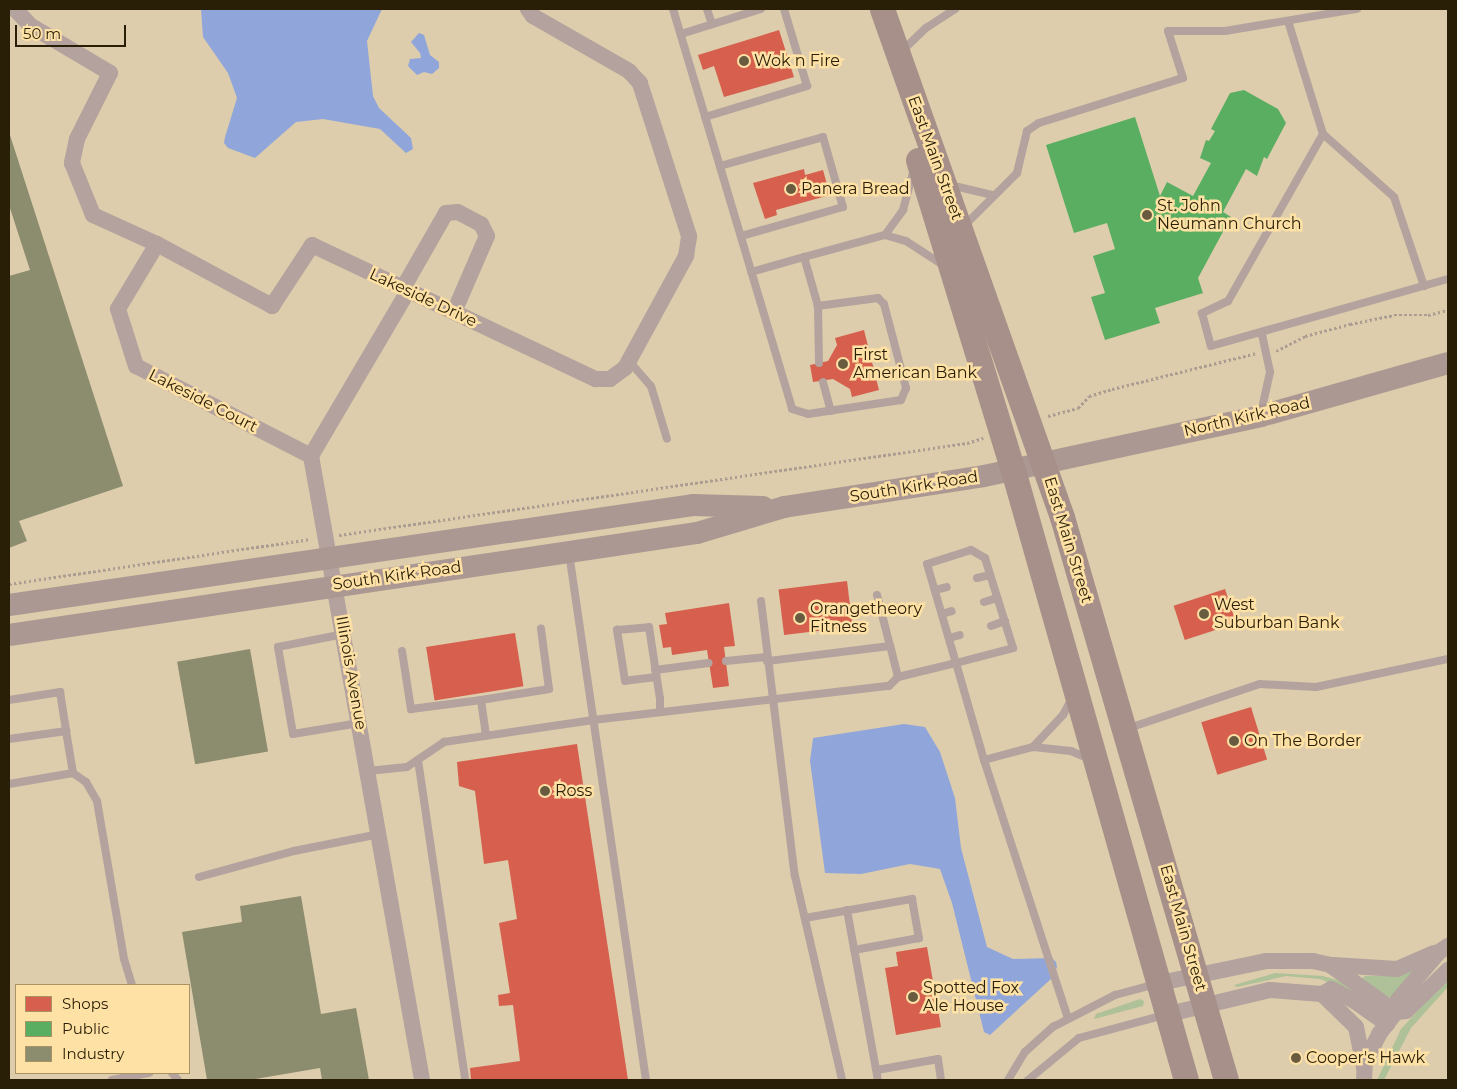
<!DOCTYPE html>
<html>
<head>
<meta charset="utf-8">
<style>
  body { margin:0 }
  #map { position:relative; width:1457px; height:1089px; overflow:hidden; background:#ddcdac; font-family:Montserrat,sans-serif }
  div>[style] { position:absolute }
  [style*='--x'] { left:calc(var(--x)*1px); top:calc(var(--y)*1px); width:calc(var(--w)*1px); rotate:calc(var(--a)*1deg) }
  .green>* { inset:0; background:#aec198 }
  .water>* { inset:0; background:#90a6da }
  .shops>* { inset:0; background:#d6604d; transform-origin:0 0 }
  .public>* { inset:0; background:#5aae61 }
  .industry>* { inset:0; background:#8c8c6e; transform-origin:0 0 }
  .path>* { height:2.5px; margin-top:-1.25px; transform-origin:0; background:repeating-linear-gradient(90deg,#ac9d92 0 2.5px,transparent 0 5px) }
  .lane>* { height:8px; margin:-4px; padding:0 4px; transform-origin:4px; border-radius:4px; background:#b3a29d }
  .street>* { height:16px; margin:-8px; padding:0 8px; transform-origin:8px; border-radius:8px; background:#b3a29d }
  .secondary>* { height:22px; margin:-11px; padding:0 11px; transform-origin:11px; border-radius:11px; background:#ac9892 }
  .primary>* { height:25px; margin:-12.5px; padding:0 12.5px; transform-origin:12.5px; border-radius:12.5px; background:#a69089 }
  .dots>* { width:14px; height:14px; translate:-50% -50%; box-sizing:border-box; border:2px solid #fee1a5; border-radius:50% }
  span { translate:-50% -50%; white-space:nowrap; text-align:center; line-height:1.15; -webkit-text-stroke:5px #fee1a5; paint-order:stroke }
  .poi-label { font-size:16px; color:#291e06 }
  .left { translate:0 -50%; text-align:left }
  .street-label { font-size:16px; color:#291e06 }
  .frame { position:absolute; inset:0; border:10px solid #291e06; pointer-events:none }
  .legend { position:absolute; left:15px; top:984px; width:175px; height:90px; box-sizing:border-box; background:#fee1a5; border:1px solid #a99365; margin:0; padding:6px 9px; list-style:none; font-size:15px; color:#291e06 }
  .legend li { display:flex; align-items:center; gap:10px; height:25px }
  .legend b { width:25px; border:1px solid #a99365 }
  .scale { position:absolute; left:15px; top:25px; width:111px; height:22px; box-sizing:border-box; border:2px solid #291e06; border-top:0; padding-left:6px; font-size:15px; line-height:18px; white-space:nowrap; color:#291e06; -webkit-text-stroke:4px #fee1a5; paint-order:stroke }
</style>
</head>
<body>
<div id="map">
  <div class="green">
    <div style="clip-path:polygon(1418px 968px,1392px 999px,1360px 980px,1365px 976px,1397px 976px)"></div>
    <div style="clip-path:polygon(1275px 973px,1323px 976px,1344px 982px,1377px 1002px,1320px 979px,1286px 976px,1237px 987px,1234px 985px)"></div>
    <div style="clip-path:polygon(1448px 978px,1448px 987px,1411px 1028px,1384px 1080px,1377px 1080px,1401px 1029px)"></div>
    <div style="clip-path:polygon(1140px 999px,1144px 1001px,1143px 1006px,1094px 1019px,1096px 1014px)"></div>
  </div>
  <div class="water">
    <div style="clip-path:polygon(201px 9px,382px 9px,367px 41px,373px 96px,379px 108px,411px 138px,413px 149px,406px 153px,380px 129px,323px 119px,296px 122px,255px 158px,228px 148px,224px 143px,225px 137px,237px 98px,228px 73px,203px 37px)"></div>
    <div style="clip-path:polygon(419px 33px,424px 35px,430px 55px,439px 62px,439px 68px,432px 74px,424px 72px,417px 75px,408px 66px,410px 59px,421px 58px,420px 53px,411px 42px)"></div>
    <div style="clip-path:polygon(904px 724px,925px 727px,940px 752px,955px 798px,961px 848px,987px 947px,1013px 959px,1052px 958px,1056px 962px,1057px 967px,1052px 978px,990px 1035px,984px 1032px,952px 903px,940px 869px,910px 864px,861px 874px,825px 873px,810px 761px,813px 738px)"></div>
  </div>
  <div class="shops">
    <div style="clip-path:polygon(779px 30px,794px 77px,724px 97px,714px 66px,703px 70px,698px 55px)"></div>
    <div style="clip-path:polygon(804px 169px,805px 175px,823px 170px,830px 195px,776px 210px,777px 215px,765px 219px,753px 183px)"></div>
    <div style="clip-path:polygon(864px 330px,879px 390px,852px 397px,850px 389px,833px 379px,813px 382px,810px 365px,828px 361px,837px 345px,835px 338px)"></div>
    <div style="left:847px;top:581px;width:46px;height:69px;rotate:83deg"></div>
    <div style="left:1225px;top:589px;width:36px;height:54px;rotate:72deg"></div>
    <div style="clip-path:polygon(729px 603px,735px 646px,724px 647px,729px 686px,713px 688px,707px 650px,672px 655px,671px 647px,663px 648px,659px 625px,667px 624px,665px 613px)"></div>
    <div style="left:515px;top:633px;width:54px;height:90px;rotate:81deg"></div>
    <div style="left:1251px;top:707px;width:55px;height:52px;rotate:73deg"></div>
    <div style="clip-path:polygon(577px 744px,628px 1080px,471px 1080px,470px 1068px,520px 1061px,513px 1005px,499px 1006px,498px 995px,510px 993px,499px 923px,517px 919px,508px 860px,484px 864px,475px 791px,459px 786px,457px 762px)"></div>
    <div style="clip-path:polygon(927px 947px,941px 1027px,896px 1035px,885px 968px,898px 966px,896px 952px)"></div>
  </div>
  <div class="public">
    <div style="clip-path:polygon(1244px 90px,1278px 109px,1286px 123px,1267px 159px,1264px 157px,1257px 176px,1246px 169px,1223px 212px,1231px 217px,1198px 278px,1203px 293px,1155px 308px,1160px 323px,1105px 340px,1091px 297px,1105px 293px,1093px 256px,1115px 249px,1107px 223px,1074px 233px,1046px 145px,1135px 117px,1160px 196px,1167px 182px,1193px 196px,1211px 163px,1200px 158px,1206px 140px,1209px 141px,1215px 131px,1211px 129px,1230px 93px)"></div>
  </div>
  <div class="industry">
    <div style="clip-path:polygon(9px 132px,123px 486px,19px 521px,27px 541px,9px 548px,9px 276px,30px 270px,9px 205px)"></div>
    <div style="left:250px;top:649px;width:104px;height:74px;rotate:80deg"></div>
    <div style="clip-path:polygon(301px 896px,321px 1014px,356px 1008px,369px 1080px,322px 1080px,320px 1068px,249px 1080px,207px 1080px,182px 932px,242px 922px,240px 906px)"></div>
  </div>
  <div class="path">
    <div style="--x:1276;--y:351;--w:33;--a:-27"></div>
    <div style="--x:1305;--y:336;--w:47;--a:-14.9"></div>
    <div style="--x:1350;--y:324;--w:45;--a:-11.6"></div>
    <div style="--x:1394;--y:315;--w:34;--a:0"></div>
    <div style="--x:1428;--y:315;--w:21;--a:-14"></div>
    <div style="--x:1048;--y:416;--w:31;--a:-15"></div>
    <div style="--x:1078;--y:408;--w:16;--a:-47"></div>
    <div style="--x:1089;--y:396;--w:24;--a:-17"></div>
    <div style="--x:1112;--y:389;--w:148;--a:-14"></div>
    <div style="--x:339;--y:535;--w:635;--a:-8.33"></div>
    <div style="--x:967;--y:443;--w:17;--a:-17"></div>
    <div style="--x:9;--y:584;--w:305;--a:-8.5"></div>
  </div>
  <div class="lane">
    <div style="--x:673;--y:9;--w:417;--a:73.4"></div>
    <div style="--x:792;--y:409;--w:17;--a:17"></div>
    <div style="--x:808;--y:414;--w:94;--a:-8.6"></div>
    <div style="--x:901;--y:400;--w:13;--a:-67"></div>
    <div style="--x:906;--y:388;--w:87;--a:-104.7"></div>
    <div style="--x:884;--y:304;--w:8;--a:-135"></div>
    <div style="--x:878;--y:298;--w:61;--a:172.4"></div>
    <div style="--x:818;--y:306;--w:51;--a:-105.9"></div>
    <div style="--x:804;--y:257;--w:55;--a:164.2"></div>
    <div style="--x:707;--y:9;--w:16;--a:72"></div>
    <div style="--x:1288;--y:21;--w:118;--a:72.8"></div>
    <div style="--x:1323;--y:134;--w:95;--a:41.6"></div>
    <div style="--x:1394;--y:197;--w:94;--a:71.4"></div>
    <div style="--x:681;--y:34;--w:84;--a:-17.4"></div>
    <div style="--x:901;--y:52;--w:35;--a:-44"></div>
    <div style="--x:926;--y:28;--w:35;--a:-33"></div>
    <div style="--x:705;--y:117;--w:107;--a:-16.9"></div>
    <div style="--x:807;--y:86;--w:80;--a:-106.6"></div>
    <div style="--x:1323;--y:134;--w:192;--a:119.6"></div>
    <div style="--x:1228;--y:301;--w:29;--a:155"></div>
    <div style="--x:1202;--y:313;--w:34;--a:75"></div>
    <div style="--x:1211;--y:346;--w:246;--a:-15.8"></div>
    <div style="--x:720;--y:166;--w:107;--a:-15.7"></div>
    <div style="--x:823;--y:137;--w:73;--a:74.1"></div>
    <div style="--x:843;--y:207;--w:106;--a:164.1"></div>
    <div style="--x:950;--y:185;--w:43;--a:13.4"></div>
    <div style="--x:964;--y:226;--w:75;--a:-45"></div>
    <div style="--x:1017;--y:173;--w:43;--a:-76.6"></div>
    <div style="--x:1027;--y:131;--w:14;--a:-34"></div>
    <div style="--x:1039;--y:123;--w:151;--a:-17.4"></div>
    <div style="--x:1183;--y:78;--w:49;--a:-107.7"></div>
    <div style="--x:1168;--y:31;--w:57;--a:0"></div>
    <div style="--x:1225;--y:31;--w:134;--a:-9.5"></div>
    <div style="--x:885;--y:235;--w:31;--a:-54"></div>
    <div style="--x:903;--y:210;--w:39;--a:-75"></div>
    <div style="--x:804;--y:257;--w:84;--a:-15.2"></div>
    <div style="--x:885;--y:235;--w:22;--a:16"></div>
    <div style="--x:906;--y:241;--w:44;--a:33"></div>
    <div style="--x:818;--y:306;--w:57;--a:89"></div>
    <div style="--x:629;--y:361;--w:33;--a:49"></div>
    <div style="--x:651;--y:386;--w:55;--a:73.2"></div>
    <div style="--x:823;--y:382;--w:30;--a:75"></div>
    <div style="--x:1261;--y:413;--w:42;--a:-77.6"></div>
    <div style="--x:1270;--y:372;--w:39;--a:-102"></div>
    <div style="--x:569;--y:553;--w:533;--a:81.69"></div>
    <div style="--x:977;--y:578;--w:13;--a:-13"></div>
    <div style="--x:935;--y:590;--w:12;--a:-14"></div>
    <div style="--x:877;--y:595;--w:53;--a:75.7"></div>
    <div style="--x:761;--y:601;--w:277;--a:83"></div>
    <div style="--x:795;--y:876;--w:209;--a:77"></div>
    <div style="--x:984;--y:602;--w:14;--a:-17"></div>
    <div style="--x:942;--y:614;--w:10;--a:-17"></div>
    <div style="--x:991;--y:626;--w:15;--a:-20"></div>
    <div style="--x:344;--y:634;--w:67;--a:168.9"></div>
    <div style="--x:278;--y:647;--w:88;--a:80.2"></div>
    <div style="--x:293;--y:734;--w:67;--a:-9.5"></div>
    <div style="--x:949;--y:638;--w:11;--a:-15"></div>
    <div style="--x:402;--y:651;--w:59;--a:81.2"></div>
    <div style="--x:411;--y:709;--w:71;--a:-7.3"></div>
    <div style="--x:481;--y:700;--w:69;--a:-9.2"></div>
    <div style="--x:549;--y:689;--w:61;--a:-97.6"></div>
    <div style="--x:726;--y:661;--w:40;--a:-5.7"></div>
    <div style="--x:655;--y:670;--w:54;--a:-7.4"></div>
    <div style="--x:656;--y:677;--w:31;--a:173"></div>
    <div style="--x:625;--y:681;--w:52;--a:-98.9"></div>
    <div style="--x:617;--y:630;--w:32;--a:-5"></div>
    <div style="--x:649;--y:627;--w:73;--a:81.3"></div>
    <div style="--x:660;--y:699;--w:12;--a:90"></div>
    <div style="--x:898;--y:677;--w:60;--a:-13.6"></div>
    <div style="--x:956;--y:663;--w:59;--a:-14.7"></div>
    <div style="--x:1013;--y:648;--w:94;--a:-107.3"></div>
    <div style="--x:985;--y:558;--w:16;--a:-150"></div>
    <div style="--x:971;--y:550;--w:46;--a:162.3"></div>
    <div style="--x:927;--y:564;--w:103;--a:73.7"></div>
    <div style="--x:956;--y:663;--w:101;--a:73.9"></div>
    <div style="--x:984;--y:760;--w:51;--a:-14.9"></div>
    <div style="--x:1072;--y:698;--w:19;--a:118"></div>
    <div style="--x:1063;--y:715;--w:44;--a:133.2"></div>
    <div style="--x:1033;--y:747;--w:38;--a:6"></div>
    <div style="--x:1071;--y:751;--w:21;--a:23"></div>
    <div style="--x:9;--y:700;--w:52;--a:-8.9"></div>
    <div style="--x:60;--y:692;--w:39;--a:81"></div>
    <div style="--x:481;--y:700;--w:36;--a:82"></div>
    <div style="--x:1126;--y:729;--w:141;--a:-18.6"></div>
    <div style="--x:1260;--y:684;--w:56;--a:3.1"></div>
    <div style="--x:1316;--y:687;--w:135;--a:-12"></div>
    <div style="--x:9;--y:739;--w:58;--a:-8"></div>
    <div style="--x:66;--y:731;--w:43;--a:80.5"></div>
    <div style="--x:418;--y:760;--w:323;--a:81.6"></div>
    <div style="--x:984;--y:760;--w:271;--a:72"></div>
    <div style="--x:368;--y:771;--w:39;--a:-6"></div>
    <div style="--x:407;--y:767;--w:45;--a:-34"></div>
    <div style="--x:444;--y:742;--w:151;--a:-8.4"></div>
    <div style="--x:593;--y:720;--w:298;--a:-6.6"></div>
    <div style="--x:889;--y:686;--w:13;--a:-45"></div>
    <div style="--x:898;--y:677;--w:32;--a:-104"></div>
    <div style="--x:890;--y:646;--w:124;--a:173"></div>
    <div style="--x:9;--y:784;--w:65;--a:-9.8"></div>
    <div style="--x:73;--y:773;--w:16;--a:35"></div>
    <div style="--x:86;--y:782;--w:22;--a:60"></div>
    <div style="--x:97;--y:801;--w:160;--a:80.3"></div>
    <div style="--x:124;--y:959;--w:27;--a:73"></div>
    <div style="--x:199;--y:877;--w:98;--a:-15.3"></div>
    <div style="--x:294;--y:851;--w:87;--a:-11.3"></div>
    <div style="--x:847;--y:910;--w:173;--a:79.7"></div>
    <div style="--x:805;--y:918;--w:109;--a:-10.1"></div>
    <div style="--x:912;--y:899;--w:40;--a:80"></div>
    <div style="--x:919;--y:938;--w:66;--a:169.5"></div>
    <div style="--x:877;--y:1070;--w:62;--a:-10.2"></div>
    <div style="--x:938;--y:1059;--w:21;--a:82"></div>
    <div style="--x:172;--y:1073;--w:9;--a:49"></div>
    <div style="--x:112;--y:1080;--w:38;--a:-11"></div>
    <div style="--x:1008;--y:1080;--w:33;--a:-59"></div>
    <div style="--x:1025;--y:1052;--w:38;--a:-42"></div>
    <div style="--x:1053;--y:1027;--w:70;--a:-27.3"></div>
    <div style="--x:1115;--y:995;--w:42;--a:-15"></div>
    <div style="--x:1028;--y:1080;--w:66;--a:-39.5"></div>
    <div style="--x:1079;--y:1038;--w:88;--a:-15.1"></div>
  </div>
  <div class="street">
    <div style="--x:15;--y:9;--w:23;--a:47"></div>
    <div style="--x:31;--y:26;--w:92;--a:30.7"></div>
    <div style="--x:110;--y:73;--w:74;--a:116.6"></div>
    <div style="--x:77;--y:139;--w:25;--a:102"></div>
    <div style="--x:72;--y:163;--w:56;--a:68"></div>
    <div style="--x:93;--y:215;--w:70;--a:24.4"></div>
    <div style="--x:157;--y:244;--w:131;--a:28.3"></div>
    <div style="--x:272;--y:306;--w:73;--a:-56.7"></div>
    <div style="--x:312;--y:245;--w:314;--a:25.3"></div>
    <div style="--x:596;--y:379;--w:14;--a:0"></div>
    <div style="--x:610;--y:379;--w:19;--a:-36"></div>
    <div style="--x:625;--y:368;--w:128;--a:-61.4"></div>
    <div style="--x:686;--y:256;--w:20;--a:-81"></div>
    <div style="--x:689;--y:236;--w:161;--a:-107.8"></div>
    <div style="--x:640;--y:83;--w:16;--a:-133"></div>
    <div style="--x:629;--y:71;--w:111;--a:-150.2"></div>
    <div style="--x:533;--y:16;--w:9;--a:-126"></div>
    <div style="--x:157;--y:244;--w:76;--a:121"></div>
    <div style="--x:118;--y:309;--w:60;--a:72.5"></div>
    <div style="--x:136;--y:366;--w:197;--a:27.2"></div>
    <div style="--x:403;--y:288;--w:86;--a:-60.2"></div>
    <div style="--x:446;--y:213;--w:12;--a:-5"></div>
    <div style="--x:458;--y:212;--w:26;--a:28"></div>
    <div style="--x:481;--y:224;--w:13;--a:63"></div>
    <div style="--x:487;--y:236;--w:83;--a:113.5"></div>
    <div style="--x:408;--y:291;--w:191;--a:120.5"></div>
    <div style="--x:311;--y:456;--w:634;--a:79.91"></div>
    <div style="--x:1333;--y:965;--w:64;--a:3.6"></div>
    <div style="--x:1397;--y:969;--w:40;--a:-23.4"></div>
    <div style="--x:1160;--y:983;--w:108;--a:-11.7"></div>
    <div style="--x:1266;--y:961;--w:47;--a:0"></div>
    <div style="--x:1313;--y:961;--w:17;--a:13"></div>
    <div style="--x:1330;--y:965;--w:81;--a:35.5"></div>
    <div style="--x:1396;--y:1012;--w:10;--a:-6"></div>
    <div style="--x:1406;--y:1011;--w:59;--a:-44.3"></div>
    <div style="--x:1322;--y:994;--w:47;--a:44.1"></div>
    <div style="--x:1356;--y:1027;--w:41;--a:78.7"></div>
    <div style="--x:1169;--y:1014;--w:104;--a:-13.4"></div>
    <div style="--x:1270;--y:990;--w:52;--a:4.4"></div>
    <div style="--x:1322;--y:994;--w:10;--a:-29"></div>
    <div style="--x:1331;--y:989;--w:25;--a:27"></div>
    <div style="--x:1353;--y:1000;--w:42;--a:35.2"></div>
    <div style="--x:1364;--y:1080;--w:18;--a:-87"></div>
    <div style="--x:1365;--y:1062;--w:31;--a:-63"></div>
    <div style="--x:1379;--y:1034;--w:28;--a:-52"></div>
    <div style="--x:1396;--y:1012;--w:12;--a:-81"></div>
    <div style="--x:1398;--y:1000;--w:63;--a:-49.5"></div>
    <div style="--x:1439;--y:952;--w:11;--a:-34"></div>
  </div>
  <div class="secondary">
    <div style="--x:9;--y:605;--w:691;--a:-8.32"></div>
    <div style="--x:693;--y:505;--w:70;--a:1.6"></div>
    <div style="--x:9;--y:635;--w:696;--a:-8.43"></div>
    <div style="--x:697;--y:533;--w:91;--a:-16.6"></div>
    <div style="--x:784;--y:507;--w:202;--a:-8.8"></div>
    <div style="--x:984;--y:476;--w:283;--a:-12.2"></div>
    <div style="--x:1261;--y:416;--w:194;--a:-15.8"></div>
  </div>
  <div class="primary">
    <div style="--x:882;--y:9;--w:539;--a:70.49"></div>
    <div style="--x:1062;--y:517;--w:586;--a:73.76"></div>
    <div style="--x:918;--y:160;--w:324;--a:73"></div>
    <div style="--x:1013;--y:470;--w:634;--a:74.17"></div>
  </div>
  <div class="dots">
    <div style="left:744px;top:61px;background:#685b40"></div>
    <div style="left:791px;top:189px;background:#685b40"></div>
    <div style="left:1147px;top:215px;background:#685b40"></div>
    <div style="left:843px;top:364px;background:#685b40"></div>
    <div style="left:1204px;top:614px;background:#685b40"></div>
    <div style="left:800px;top:618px;background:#685b40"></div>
    <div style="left:1234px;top:741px;background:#685b40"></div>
    <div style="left:545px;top:791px;background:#685b40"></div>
    <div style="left:913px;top:997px;background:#685b40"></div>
    <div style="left:1296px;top:1058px;background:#685b40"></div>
  </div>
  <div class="poi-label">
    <span class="left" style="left:754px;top:61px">Wok n Fire</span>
    <span class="left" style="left:801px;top:189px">Panera Bread</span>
    <span class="left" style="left:1157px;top:215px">St. John<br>Neumann Church</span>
    <span class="left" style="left:853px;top:364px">First<br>American Bank</span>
    <span class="left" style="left:1214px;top:614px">West<br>Suburban Bank</span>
    <span class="left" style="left:810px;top:618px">Orangetheory<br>Fitness</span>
    <span class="left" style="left:1244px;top:741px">On The Border</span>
    <span class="left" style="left:555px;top:791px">Ross</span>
    <span class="left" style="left:923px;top:997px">Spotted Fox<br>Ale House</span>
    <span class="left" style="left:1306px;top:1058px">Cooper's Hawk</span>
  </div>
  <div class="street-label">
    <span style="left:935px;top:158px;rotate:70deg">East Main Street</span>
    <span style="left:423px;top:298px;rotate:25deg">Lakeside Drive</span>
    <span style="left:203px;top:401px;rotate:27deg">Lakeside Court</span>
    <span style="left:1247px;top:417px;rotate:-13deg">North Kirk Road</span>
    <span style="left:914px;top:487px;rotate:-9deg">South Kirk Road</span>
    <span style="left:1068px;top:540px;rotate:73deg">East Main Street</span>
    <span style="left:397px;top:576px;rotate:-8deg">South Kirk Road</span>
    <span style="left:351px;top:673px;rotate:80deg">Illinois Avenue</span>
    <span style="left:1183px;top:928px;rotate:74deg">East Main Street</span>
  </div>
  <div class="frame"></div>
  <ul class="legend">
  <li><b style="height:14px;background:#d6604d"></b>Shops</li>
  <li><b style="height:14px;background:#5aae61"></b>Public</li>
  <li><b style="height:14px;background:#8c8c6e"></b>Industry</li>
  </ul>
  <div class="scale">50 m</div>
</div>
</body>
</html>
